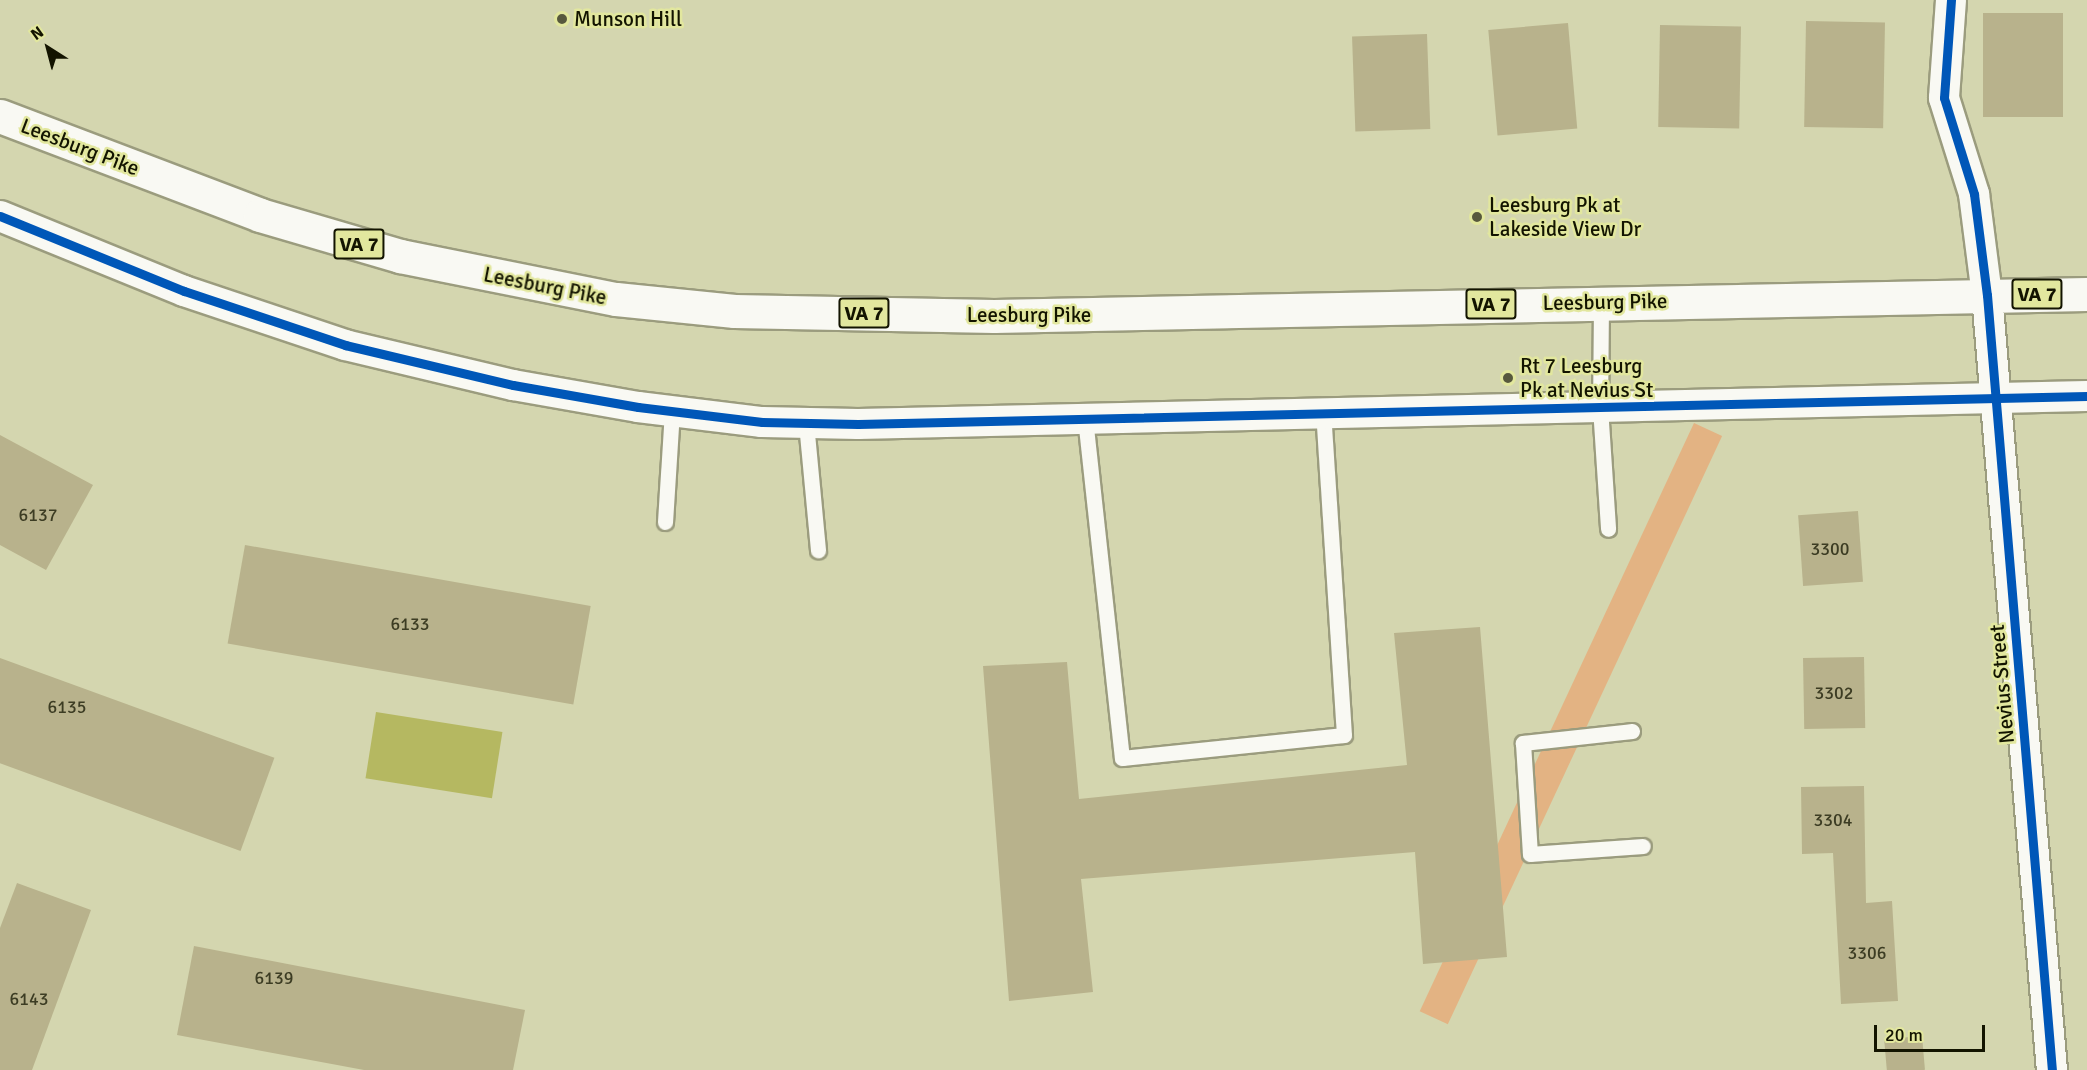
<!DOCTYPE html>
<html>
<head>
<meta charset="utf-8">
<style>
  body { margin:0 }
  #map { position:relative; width:2087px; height:1070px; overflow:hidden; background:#d4d6af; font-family:Signika,sans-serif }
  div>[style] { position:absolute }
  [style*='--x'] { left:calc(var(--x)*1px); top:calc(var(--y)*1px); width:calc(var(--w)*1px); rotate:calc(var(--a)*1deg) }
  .forest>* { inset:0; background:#e3b383; transform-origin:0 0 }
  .water>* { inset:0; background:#b5b861; transform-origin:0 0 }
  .building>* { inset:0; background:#b8b28c; transform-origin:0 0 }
  .roads { filter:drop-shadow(2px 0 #9b9c7e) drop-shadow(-2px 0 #9b9c7e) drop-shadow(0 2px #9b9c7e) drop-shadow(0 -2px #9b9c7e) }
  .lane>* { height:15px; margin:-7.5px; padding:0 7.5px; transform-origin:7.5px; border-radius:7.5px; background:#f9f9f3 }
  .street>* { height:30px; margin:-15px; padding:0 15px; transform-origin:15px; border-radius:15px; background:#f9f9f3 }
  .primary>* { height:33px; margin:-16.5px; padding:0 16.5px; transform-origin:16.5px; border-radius:16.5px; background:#f9f9f3 }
  .cycleway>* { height:9px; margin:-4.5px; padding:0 4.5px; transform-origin:4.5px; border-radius:4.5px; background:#0057b8 }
  .dots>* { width:16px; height:16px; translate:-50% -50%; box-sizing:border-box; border:3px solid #e2e79e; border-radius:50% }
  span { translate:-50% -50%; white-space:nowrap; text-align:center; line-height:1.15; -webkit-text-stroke:5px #e2e79e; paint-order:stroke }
  .number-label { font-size:18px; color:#3c3c23 }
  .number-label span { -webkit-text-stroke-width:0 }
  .shield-label span { padding:2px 4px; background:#e2e79e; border:2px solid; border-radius:4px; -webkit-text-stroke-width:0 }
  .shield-label { font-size:20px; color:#131400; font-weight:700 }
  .poi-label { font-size:21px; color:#131400 }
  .left { translate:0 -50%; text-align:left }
  .street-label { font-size:21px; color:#131400 }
  .north { position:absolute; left:18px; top:18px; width:60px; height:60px; -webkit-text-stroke:4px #e2e79e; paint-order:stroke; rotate:324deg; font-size:16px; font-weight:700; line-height:24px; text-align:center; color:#131400 }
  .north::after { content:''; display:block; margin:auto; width:21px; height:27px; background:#131400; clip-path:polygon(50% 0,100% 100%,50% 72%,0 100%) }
  .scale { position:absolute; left:1874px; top:1025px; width:111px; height:27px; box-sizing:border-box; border:3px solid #131400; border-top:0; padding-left:8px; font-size:18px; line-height:21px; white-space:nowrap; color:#131400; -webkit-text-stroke:4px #e2e79e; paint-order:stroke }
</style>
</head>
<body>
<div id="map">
  <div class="forest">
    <div style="left:1694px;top:423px;width:31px;height:649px;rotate:25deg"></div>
  </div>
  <div class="water">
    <div style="left:376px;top:712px;width:128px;height:67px;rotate:9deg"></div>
  </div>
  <div class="building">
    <div style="left:2063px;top:13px;width:104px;height:80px;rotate:90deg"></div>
    <div style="left:1806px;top:21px;width:79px;height:106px;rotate:1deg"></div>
    <div style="left:1568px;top:23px;width:106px;height:80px;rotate:85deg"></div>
    <div style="left:1660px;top:25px;width:81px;height:102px;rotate:1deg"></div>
    <div style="left:1427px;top:34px;width:95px;height:75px;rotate:88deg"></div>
    <div style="clip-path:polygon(0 435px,93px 485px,46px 570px,0 545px)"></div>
    <div style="left:1858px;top:511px;width:71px;height:60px;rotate:86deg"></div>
    <div style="left:245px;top:545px;width:351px;height:100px;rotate:10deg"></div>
    <div style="clip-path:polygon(1480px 627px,1507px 957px,1423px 964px,1415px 852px,1081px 879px,1093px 992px,1009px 1001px,983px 666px,1067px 662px,1079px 799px,1407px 765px,1394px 633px)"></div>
    <div style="left:1864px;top:657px;width:71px;height:61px;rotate:89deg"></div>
    <div style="left:0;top:658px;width:292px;height:99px;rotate:20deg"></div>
    <div style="clip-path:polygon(1864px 786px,1866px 903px,1892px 901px,1898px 1001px,1841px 1004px,1833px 853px,1802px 854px,1801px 787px)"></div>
    <div style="clip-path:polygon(17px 883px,91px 910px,32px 1070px,0 1070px,0 928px)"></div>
    <div style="clip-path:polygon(194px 946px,525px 1010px,513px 1070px,364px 1070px,177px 1035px)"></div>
    <div style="left:1922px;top:1036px;width:34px;height:38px;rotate:85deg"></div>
  </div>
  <div class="roads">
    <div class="lane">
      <div style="--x:1601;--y:302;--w:105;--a:90.5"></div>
      <div style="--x:1600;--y:407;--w:122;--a:86.2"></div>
      <div style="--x:1085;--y:418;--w:342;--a:83.8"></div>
      <div style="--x:1122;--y:758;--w:223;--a:-5.9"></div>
      <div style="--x:1344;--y:735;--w:323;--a:-93.7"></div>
      <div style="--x:806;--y:423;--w:128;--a:84.6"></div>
      <div style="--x:665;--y:522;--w:110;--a:-86.4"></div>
      <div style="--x:1632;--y:731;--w:110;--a:173.7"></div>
      <div style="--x:1523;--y:743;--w:111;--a:86.4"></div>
      <div style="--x:1530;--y:854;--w:113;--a:-4"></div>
    </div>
    <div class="street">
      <div style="--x:1951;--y:0;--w:98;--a:94.1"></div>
      <div style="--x:1944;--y:98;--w:101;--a:72.6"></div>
      <div style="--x:1974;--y:194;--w:102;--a:82.7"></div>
      <div style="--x:1987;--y:295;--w:778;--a:85.21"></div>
      <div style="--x:0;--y:216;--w:199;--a:22.2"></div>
      <div style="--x:184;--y:291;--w:170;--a:18.5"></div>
      <div style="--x:345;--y:345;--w:173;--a:13.4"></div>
      <div style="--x:513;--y:385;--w:127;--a:10"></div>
      <div style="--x:638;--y:407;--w:125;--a:6.9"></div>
      <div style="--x:762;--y:422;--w:96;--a:1.2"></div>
      <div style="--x:858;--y:424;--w:1229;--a:-1.31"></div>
    </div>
    <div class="primary">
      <div style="--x:0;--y:116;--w:278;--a:20.8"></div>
      <div style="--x:260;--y:215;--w:146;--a:16.3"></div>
      <div style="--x:400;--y:256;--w:220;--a:11.3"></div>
      <div style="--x:616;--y:299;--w:119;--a:5.8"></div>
      <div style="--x:734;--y:311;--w:260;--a:1.1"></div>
      <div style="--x:994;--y:316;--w:1093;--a:-1.15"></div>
    </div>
  </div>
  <div class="cycleway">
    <div style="--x:1951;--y:0;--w:98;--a:94.1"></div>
    <div style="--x:1944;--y:98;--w:101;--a:72.6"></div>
    <div style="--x:1974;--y:194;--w:102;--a:82.7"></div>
    <div style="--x:1987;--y:295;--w:778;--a:85.21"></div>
    <div style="--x:0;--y:216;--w:199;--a:22.2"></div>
    <div style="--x:184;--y:291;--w:170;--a:18.5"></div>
    <div style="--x:345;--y:345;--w:173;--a:13.4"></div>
    <div style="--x:513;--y:385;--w:127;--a:10"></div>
    <div style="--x:638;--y:407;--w:125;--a:6.9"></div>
    <div style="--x:762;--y:422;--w:96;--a:1.2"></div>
    <div style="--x:858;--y:424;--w:1229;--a:-1.31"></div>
  </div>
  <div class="dots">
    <div style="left:562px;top:19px;background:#57583d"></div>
    <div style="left:1477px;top:217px;background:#57583d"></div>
    <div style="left:1508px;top:378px;background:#57583d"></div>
  </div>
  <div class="number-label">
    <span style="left:38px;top:515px">6137</span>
    <span style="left:1830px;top:549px">3300</span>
    <span style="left:410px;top:624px">6133</span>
    <span style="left:1834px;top:693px">3302</span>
    <span style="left:67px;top:707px">6135</span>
    <span style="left:1833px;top:820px">3304</span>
    <span style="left:1867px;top:953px">3306</span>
    <span style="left:274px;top:978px">6139</span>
    <span style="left:29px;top:999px">6143</span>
  </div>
  <div class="shield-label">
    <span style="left:359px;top:244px">VA 7</span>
    <span style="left:2037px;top:294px">VA 7</span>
    <span style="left:1491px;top:304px">VA 7</span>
    <span style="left:864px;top:313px">VA 7</span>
  </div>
  <div class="poi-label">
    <span class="left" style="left:574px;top:19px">Munson Hill</span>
    <span class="left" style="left:1489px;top:217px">Leesburg Pk at<br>Lakeside View Dr</span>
    <span class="left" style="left:1520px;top:378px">Rt 7 Leesburg<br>Pk at Nevius St</span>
  </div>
  <div class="street-label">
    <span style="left:80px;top:147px;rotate:21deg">Leesburg Pike</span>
    <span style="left:545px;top:286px;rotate:11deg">Leesburg Pike</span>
    <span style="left:1605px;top:302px;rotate:-1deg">Leesburg Pike</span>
    <span style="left:1029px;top:315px">Leesburg Pike</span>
    <span style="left:2002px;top:684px;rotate:-95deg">Nevius Street</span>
  </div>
  <div class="north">N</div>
  <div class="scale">20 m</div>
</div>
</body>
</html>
